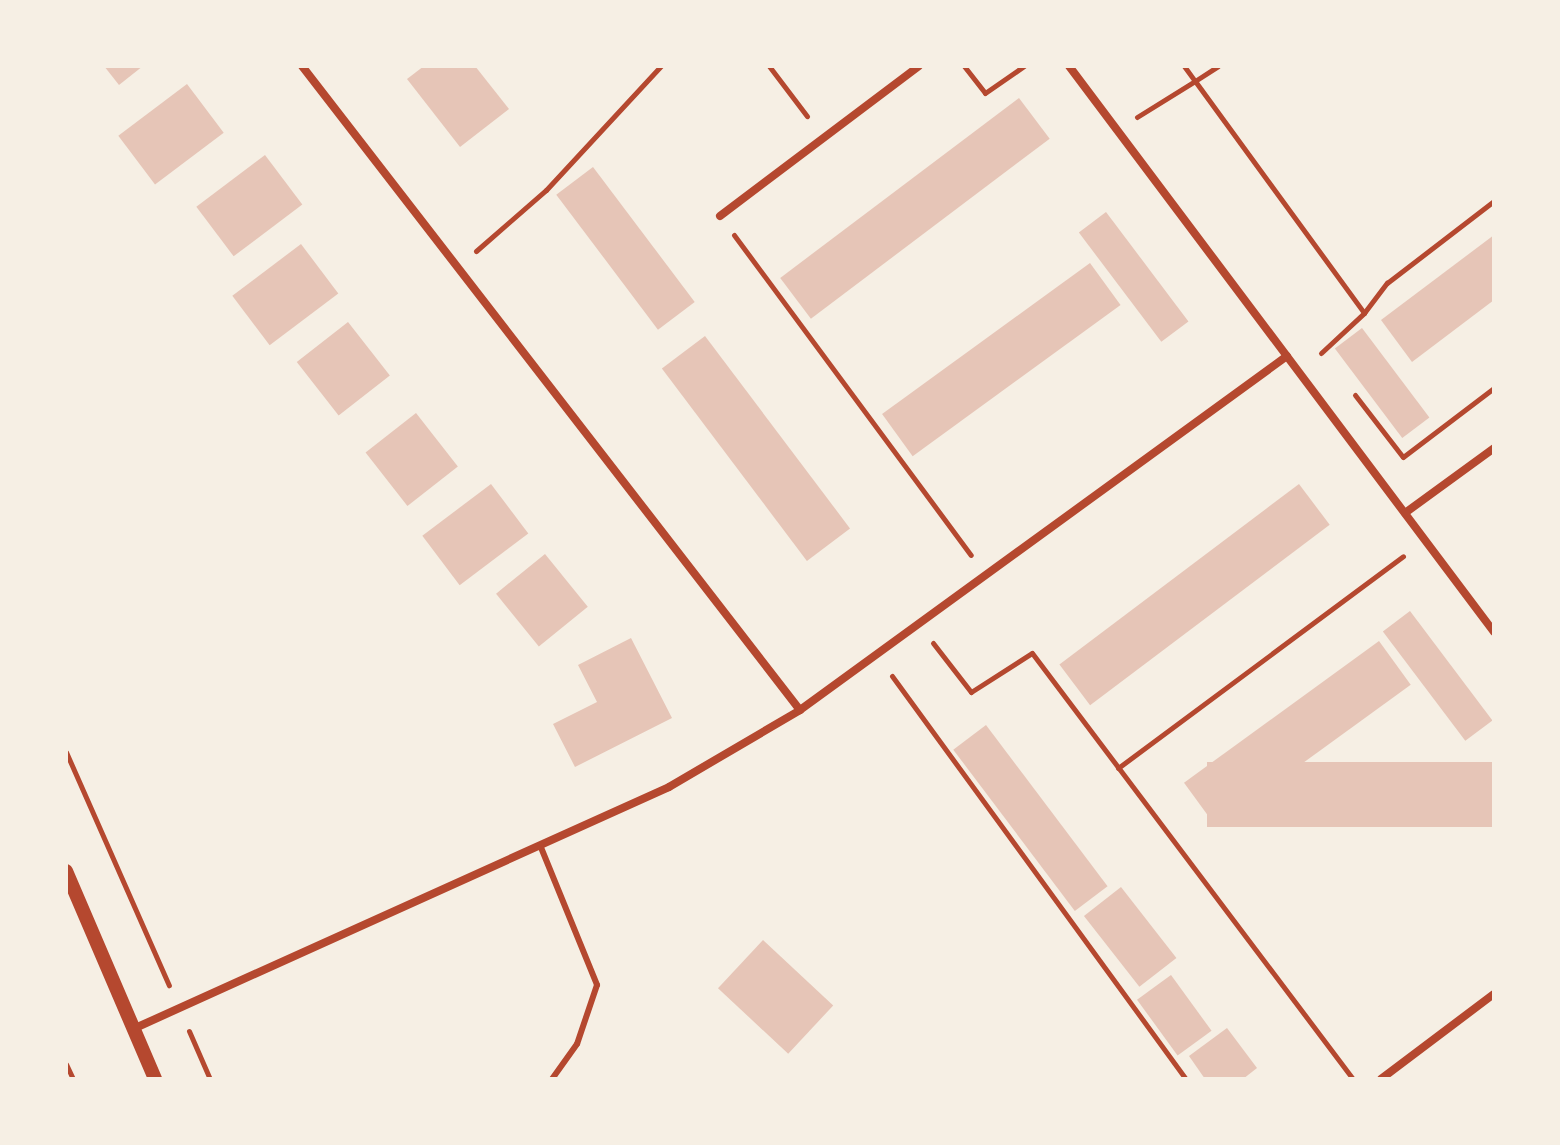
<!DOCTYPE html>
<html>
<head>
<meta charset="utf-8">
<style>
  body { margin:0 }
  #map { position:relative; width:1560px; height:1145px; overflow:hidden; background:#f6efe4; font-family:"Nunito Sans",sans-serif }
  div>[style] { position:absolute }
  [style*='--x'] { left:calc(var(--x)*1px); top:calc(var(--y)*1px); width:calc(var(--w)*1px); rotate:calc(var(--a)*1deg) }
  .building>* { inset:0; background:#e6c5b7; transform-origin:0 0 }
  .path>* { height:5px; margin:-2.5px; padding:0 2.5px; transform-origin:2.5px; border-radius:2.5px; background:#b5482f }
  .service>* { height:6px; margin:-3px; padding:0 3px; transform-origin:3px; border-radius:3px; background:#b5482f }
  .minor>* { height:8px; margin:-4px; padding:0 4px; transform-origin:4px; border-radius:4px; background:#b5482f }
  .tertiary>* { height:14px; margin:-7px; padding:0 7px; transform-origin:7px; border-radius:7px; background:#b5482f }
  span { translate:-50% -50%; white-space:nowrap; text-align:center; line-height:1.15; -webkit-text-stroke:6px #f6efe4; paint-order:stroke }
  .frame { position:absolute; inset:0; border:68px solid #f6efe4; pointer-events:none }
</style>
</head>
<body>
<div id="map">
  <div class="building">
    <div style="clip-path:polygon(104px 66px,143px 66px,119px 85px)"></div>
    <div style="clip-path:polygon(424px 66px,475px 66px,509px 109px,460px 147px,407px 79px)"></div>
    <div style="left:187px;top:84px;width:61px;height:86px;rotate:53deg"></div>
    <div style="left:1019px;top:98px;width:51px;height:299px;rotate:53deg"></div>
    <div style="left:265px;top:155px;width:62px;height:86px;rotate:53deg"></div>
    <div style="left:593px;top:167px;width:169px;height:46px;rotate:53deg"></div>
    <div style="left:1106px;top:212px;width:137px;height:34px;rotate:53deg"></div>
    <div style="clip-path:polygon(1494px 235px,1494px 300px,1412px 362px,1381px 320px)"></div>
    <div style="left:301px;top:244px;width:62px;height:86px;rotate:53deg"></div>
    <div style="left:1090px;top:263px;width:52px;height:257px;rotate:54deg"></div>
    <div style="left:348px;top:322px;width:68px;height:65px;rotate:52deg"></div>
    <div style="left:1362px;top:328px;width:112px;height:34px;rotate:53deg"></div>
    <div style="left:705px;top:336px;width:241px;height:54px;rotate:53deg"></div>
    <div style="left:416px;top:413px;width:68px;height:64px;rotate:52deg"></div>
    <div style="left:491px;top:484px;width:62px;height:86px;rotate:53deg"></div>
    <div style="left:1299px;top:484px;width:51px;height:300px;rotate:53deg"></div>
    <div style="left:545px;top:554px;width:68px;height:63px;rotate:51deg"></div>
    <div style="left:1410px;top:611px;width:137px;height:34px;rotate:53deg"></div>
    <div style="clip-path:polygon(631px 638px,672px 718px,575px 767px,553px 724px,597px 702px,578px 665px)"></div>
    <div style="left:1379px;top:641px;width:54px;height:241px;rotate:54deg"></div>
    <div style="left:986px;top:725px;width:202px;height:41px;rotate:53deg"></div>
    <div style="left:1494px;top:762px;width:65px;height:287px;rotate:90deg"></div>
    <div style="left:1121px;top:887px;width:90px;height:47px;rotate:52deg"></div>
    <div style="left:763px;top:940px;width:96px;height:66px;rotate:43deg"></div>
    <div style="left:1171px;top:975px;width:69px;height:42px;rotate:54deg"></div>
    <div style="clip-path:polygon(1227px 1028px,1257px 1068px,1243px 1079px,1205px 1079px,1189px 1056px)"></div>
  </div>
  <div class="path">
    <div style="--x:769;--y:66;--w:63;--a:52.8"></div>
    <div style="--x:964;--y:66;--w:34;--a:52"></div>
    <div style="--x:985;--y:93;--w:47;--a:-34.7"></div>
    <div style="--x:1184;--y:66;--w:19;--a:54"></div>
    <div style="--x:1195;--y:81;--w:27;--a:-33"></div>
    <div style="--x:1137;--y:117;--w:68;--a:-31.8"></div>
    <div style="--x:1195;--y:81;--w:287;--a:53.9"></div>
    <div style="--x:734;--y:235;--w:398;--a:53.5"></div>
    <div style="--x:476;--y:251;--w:93;--a:-41.1"></div>
    <div style="--x:546;--y:190;--w:169;--a:-47.2"></div>
    <div style="--x:1321;--y:353;--w:59;--a:-42.9"></div>
    <div style="--x:1364;--y:313;--w:38;--a:-53"></div>
    <div style="--x:1387;--y:283;--w:135;--a:-37.5"></div>
    <div style="--x:1355;--y:395;--w:78;--a:52.3"></div>
    <div style="--x:1403;--y:457;--w:114;--a:-37.2"></div>
    <div style="--x:933;--y:643;--w:62;--a:52.2"></div>
    <div style="--x:971;--y:692;--w:72;--a:-32.6"></div>
    <div style="--x:1032;--y:653;--w:533;--a:53"></div>
    <div style="--x:892;--y:676;--w:499;--a:53.9"></div>
    <div style="--x:66;--y:752;--w:255;--a:66.2"></div>
    <div style="--x:1118;--y:768;--w:355;--a:-36.6"></div>
    <div style="--x:189;--y:1031;--w:52;--a:66.4"></div>
    <div style="--x:66;--y:1064;--w:17;--a:65"></div>
  </div>
  <div class="service">
    <div style="--x:540;--y:845;--w:151;--a:67.8"></div>
    <div style="--x:597;--y:985;--w:62;--a:108.7"></div>
    <div style="--x:577;--y:1044;--w:43;--a:125.5"></div>
  </div>
  <div class="minor">
    <div style="--x:302;--y:66;--w:814;--a:52.29"></div>
    <div style="--x:1069;--y:66;--w:708;--a:53.1"></div>
    <div style="--x:720;--y:216;--w:249;--a:-37"></div>
    <div style="--x:1405;--y:513;--w:110;--a:-36.1"></div>
    <div style="--x:133;--y:1029;--w:588;--a:-24.3"></div>
    <div style="--x:669;--y:787;--w:152;--a:-30.4"></div>
    <div style="--x:800;--y:710;--w:602;--a:-36.01"></div>
    <div style="--x:1381;--y:1079;--w:141;--a:-37"></div>
  </div>
  <div class="tertiary">
    <div style="--x:66;--y:871;--w:226;--a:66.8"></div>
  </div>
  <div class="frame"></div>
</div>
</body>
</html>
